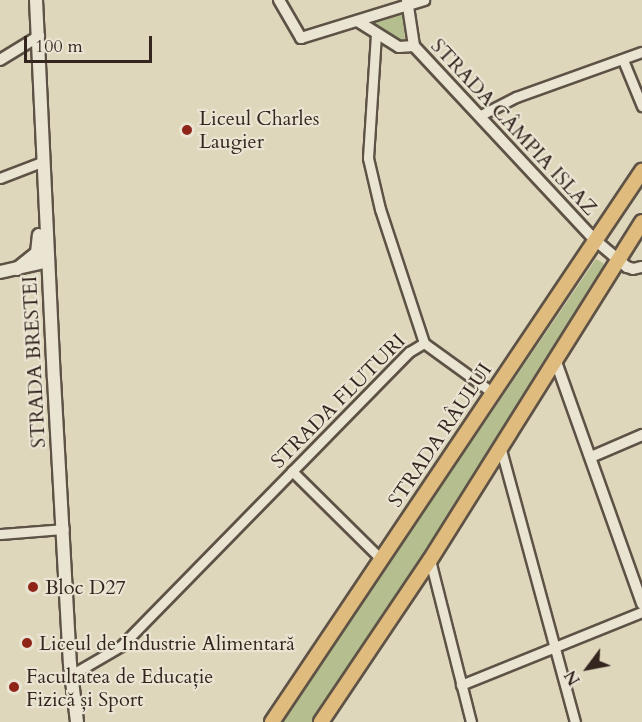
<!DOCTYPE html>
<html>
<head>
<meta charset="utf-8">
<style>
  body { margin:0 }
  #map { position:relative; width:642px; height:722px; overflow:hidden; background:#ded7bc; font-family:Cardo,serif }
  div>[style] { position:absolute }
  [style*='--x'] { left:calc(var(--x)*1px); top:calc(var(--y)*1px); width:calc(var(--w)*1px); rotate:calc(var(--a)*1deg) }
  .green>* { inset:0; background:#b4be8f }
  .roads { filter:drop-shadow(2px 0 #5e5246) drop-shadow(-2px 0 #5e5246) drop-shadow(0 2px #5e5246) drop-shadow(0 -2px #5e5246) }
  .minor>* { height:9px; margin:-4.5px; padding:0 4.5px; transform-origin:4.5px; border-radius:4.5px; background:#eae5d3 }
  .tertiary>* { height:10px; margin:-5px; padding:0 5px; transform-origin:5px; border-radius:5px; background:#eae5d3 }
  .secondary>* { height:12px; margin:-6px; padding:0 6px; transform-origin:6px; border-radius:6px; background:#eae5d3 }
  .primary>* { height:14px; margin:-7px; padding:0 7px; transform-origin:7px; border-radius:7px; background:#dfbc7e }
  .dots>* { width:16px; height:16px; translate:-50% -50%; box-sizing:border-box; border:3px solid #eae5d3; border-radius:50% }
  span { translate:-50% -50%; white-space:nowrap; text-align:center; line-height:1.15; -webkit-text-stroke:4.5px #eae5d3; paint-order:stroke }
  .poi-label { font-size:20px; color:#34251f }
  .left { translate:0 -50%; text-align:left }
  .street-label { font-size:20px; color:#34251f }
  .north { position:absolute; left:558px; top:638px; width:60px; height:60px; -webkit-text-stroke:4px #eae5d3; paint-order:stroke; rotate:238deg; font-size:16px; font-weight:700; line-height:24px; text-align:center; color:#34251f }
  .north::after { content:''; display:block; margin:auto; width:21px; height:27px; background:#34251f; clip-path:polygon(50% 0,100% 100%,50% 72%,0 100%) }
  .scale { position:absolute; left:24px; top:36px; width:128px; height:27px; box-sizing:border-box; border:3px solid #34251f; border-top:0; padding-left:8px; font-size:18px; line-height:21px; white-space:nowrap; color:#34251f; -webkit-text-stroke:4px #eae5d3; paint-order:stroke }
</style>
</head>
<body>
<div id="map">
  <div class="green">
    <div style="clip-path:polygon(402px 12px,405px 40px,400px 43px,373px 23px,374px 20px)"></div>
    <div style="clip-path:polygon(596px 259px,603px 263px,606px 271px,414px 573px,312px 722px,281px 722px)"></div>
  </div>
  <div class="roads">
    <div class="minor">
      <div style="--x:408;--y:5;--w:17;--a:-17"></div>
      <div style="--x:376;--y:34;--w:124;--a:93.7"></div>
      <div style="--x:368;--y:158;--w:52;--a:76.8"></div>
      <div style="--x:380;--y:209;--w:141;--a:71.8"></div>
      <div style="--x:623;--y:60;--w:50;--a:67.6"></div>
      <div style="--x:479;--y:116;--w:42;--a:-27.2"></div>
      <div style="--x:516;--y:97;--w:134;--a:-19.7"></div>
      <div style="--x:0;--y:178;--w:47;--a:-21.1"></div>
      <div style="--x:424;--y:343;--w:85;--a:35.9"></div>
      <div style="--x:500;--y:446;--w:286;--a:74.8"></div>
      <div style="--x:292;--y:471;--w:124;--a:44.7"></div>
      <div style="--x:0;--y:534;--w:64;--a:-4.5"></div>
      <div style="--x:430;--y:560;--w:167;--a:75.8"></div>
      <div style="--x:71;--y:675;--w:58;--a:-30.1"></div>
      <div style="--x:121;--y:646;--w:412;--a:-45.6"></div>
      <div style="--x:409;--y:352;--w:17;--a:-31"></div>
      <div style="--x:461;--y:685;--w:195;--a:-22"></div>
    </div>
    <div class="tertiary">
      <div style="--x:279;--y:0;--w:44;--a:59.9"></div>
      <div style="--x:301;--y:38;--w:112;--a:-17.1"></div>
      <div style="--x:407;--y:0;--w:47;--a:81.3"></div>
      <div style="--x:414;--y:46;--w:265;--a:47"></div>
      <div style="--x:595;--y:240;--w:42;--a:40.2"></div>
      <div style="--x:627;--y:267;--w:6;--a:18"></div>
      <div style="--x:633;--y:269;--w:9;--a:-13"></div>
      <div style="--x:359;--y:22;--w:47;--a:32"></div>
      <div style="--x:399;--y:47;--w:15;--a:-4"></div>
      <div style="--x:0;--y:60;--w:46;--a:-31.6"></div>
      <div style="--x:555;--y:359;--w:260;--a:70.4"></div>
      <div style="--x:591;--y:457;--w:56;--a:-23.3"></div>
    </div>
    <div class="secondary">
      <div style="--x:36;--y:0;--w:379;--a:87.3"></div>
      <div style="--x:54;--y:379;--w:285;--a:86.8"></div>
      <div style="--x:70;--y:664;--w:58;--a:83.1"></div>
      <div style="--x:17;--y:269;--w:26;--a:-39"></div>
      <div style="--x:37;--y:253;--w:18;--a:-84"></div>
      <div style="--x:0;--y:272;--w:49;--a:-12.9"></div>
    </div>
    <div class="primary">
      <div style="--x:272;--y:722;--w:664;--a:-56.12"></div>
      <div style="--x:321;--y:722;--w:195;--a:-56.1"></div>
      <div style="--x:430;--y:560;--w:399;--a:-57.9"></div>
    </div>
  </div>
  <div class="dots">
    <div style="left:187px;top:130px;background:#8f2418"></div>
    <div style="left:33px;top:587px;background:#8f2418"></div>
    <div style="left:27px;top:643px;background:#8f2418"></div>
    <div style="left:14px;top:687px;background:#8f2418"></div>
  </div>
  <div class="poi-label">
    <span class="left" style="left:199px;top:130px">Liceul Charles<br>Laugier</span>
    <span class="left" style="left:45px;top:587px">Bloc D27</span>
    <span class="left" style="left:39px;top:643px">Liceul de Industrie Alimentară</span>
    <span class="left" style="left:26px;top:688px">Facultatea de Educație<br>Fizică și Sport</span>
  </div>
  <div class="street-label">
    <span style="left:514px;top:127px;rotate:47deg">STRADA CÂMPIA ISLAZ</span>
    <span style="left:34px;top:362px;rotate:-93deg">STRADA BRESTEI</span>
    <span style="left:338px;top:401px;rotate:-45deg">STRADA FLUTURI</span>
    <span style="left:440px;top:435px;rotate:-56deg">STRADA RÂULUI</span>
  </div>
  <div class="north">N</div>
  <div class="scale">100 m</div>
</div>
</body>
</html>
